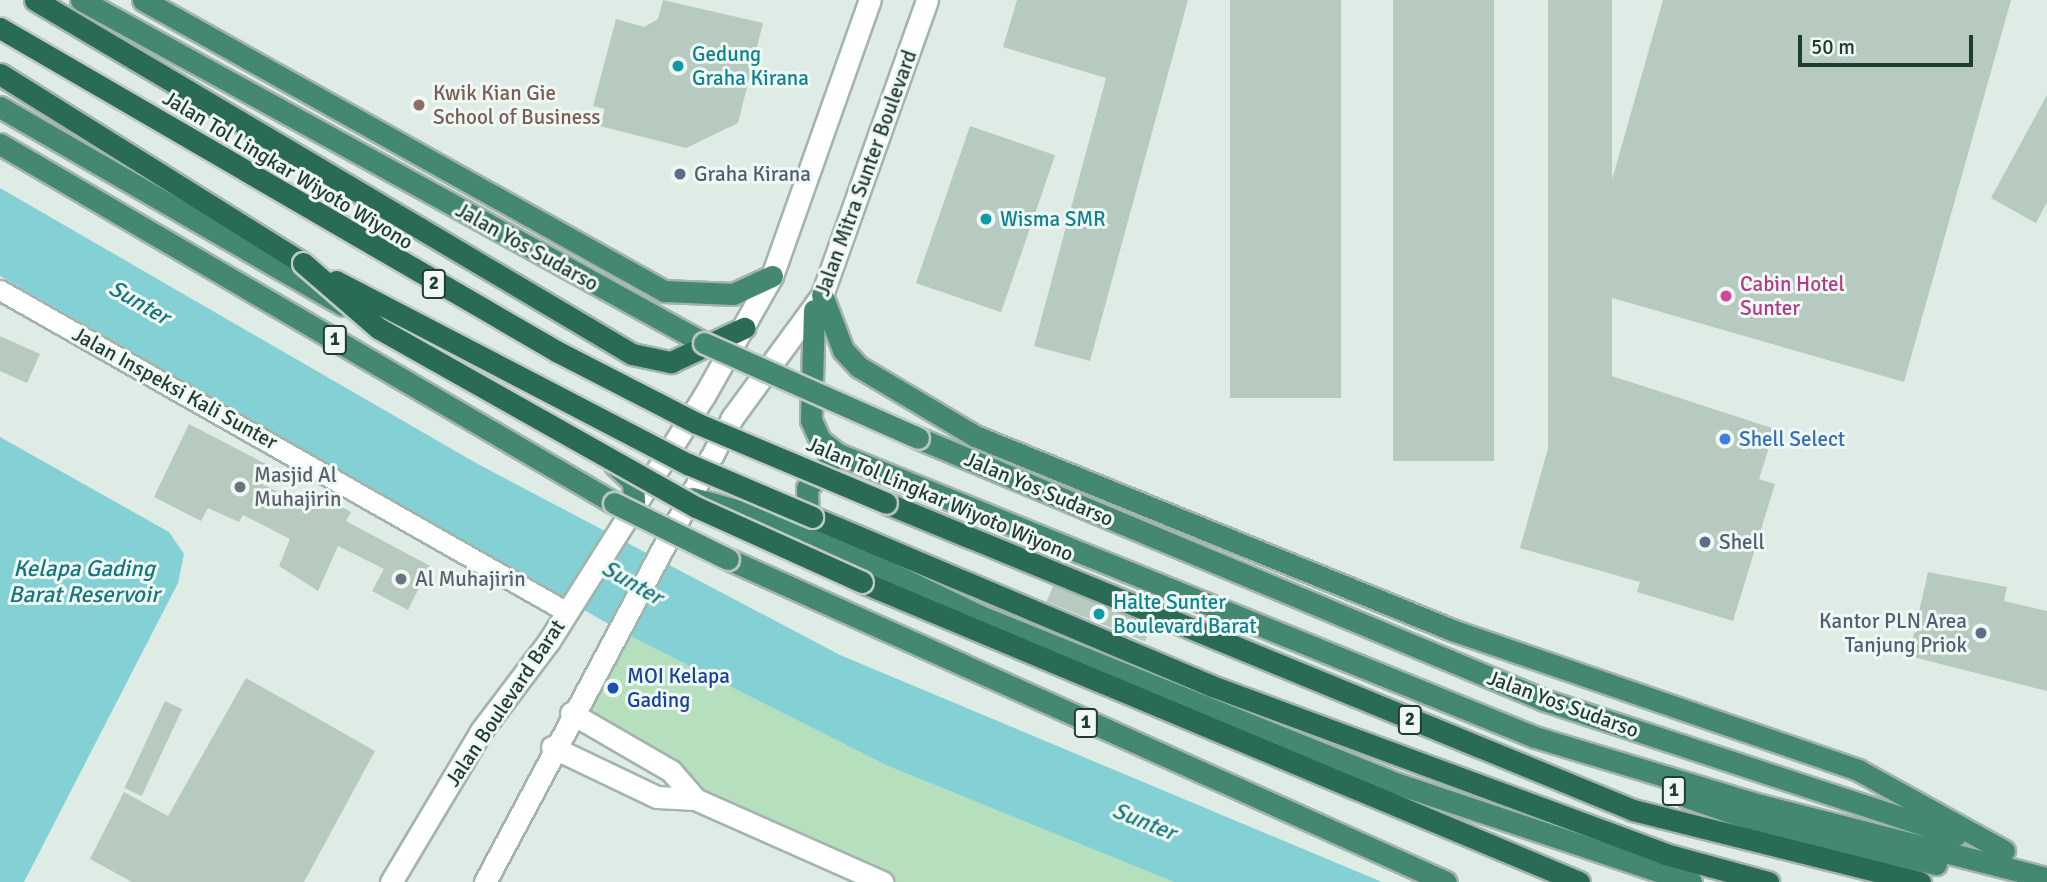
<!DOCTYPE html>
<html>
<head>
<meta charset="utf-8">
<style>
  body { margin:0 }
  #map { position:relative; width:2047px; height:882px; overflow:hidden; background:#dfece5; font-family:Signika,sans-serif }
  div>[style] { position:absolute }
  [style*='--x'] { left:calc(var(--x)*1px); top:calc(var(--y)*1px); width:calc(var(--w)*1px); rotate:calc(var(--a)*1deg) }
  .green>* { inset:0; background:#b6dfbd }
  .water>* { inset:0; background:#83d1d5 }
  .building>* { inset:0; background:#b7cac0; transform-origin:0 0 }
  .roads { filter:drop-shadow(2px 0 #a2b4ac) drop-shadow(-2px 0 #a2b4ac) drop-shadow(0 2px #a2b4ac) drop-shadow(0 -2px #a2b4ac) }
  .minor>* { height:19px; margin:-9.5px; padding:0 9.5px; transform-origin:9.5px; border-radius:9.5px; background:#fff }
  .tertiary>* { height:21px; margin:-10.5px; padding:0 10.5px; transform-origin:10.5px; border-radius:10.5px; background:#fff }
  .secondary>* { height:21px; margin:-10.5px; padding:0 10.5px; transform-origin:10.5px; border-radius:10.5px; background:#fff }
  .trunk>* { height:21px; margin:-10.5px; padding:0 10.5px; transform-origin:10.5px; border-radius:10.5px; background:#448872 }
  .motorway>* { height:21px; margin:-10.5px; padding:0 10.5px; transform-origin:10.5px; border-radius:10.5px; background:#296b57 }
  .bridges { filter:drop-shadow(2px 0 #c0c9c6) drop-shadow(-2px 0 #c0c9c6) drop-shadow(0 2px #c0c9c6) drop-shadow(0 -2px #c0c9c6) }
  .trunk-bridge>* { height:21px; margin:-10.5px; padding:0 10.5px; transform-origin:10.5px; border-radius:10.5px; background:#448872 }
  .motorway-bridge>* { height:21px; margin:-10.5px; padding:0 10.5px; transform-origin:10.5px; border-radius:10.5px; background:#296b57 }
  .dots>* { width:19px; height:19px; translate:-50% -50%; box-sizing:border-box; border:4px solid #f0f8f3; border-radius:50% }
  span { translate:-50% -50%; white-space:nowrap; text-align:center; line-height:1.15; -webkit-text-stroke:6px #f0f8f3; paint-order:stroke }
  .shield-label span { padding:2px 5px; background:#f0f8f3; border:2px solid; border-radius:5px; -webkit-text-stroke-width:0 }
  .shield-label { font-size:19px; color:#1f3d32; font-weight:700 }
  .culture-label { font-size:21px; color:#0d838f }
  .left { translate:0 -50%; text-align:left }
  .education-label { font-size:21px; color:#785e54 }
  .street-label { font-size:21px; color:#1f3d32 }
  .service-label { font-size:21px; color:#4e5e75 }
  .right { translate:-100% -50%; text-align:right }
  .hotel-label { font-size:21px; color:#b23c85 }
  .shop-label { font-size:21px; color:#366cbe }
  .worship-label { font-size:21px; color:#5b616d }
  .transit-label { font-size:21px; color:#164399 }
  .water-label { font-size:23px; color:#15777d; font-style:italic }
  .scale { position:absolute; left:1798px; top:35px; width:175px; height:32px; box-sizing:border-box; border:4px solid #1f3d32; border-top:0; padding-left:9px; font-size:21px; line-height:24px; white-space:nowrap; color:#1f3d32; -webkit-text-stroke:5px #f0f8f3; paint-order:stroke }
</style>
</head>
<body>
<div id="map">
  <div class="green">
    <div style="clip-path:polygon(626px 634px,888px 766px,1174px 882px,886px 882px,695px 799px,571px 713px)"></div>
  </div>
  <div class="water">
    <div style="clip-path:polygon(0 188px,476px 463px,840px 655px,1382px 882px,1174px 882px,888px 766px,626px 634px,0 276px)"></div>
    <div style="clip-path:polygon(0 437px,169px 532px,184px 554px,178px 583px,24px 882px,0 882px)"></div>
  </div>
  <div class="building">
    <div style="clip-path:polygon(663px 0,763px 23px,738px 123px,686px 148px,600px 126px,605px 109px,593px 106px,616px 19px,644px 27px,658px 19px)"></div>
    <div style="clip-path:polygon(1017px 0,1188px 0,1090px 361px,1034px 346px,1106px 78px,1003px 47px)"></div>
    <div style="left:1230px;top:0;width:111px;height:398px"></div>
    <div style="left:1393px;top:0;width:101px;height:461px"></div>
    <div style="left:1548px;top:0;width:64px;height:512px"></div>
    <div style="clip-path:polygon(1663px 0,2011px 0,1904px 382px,1581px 289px)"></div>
    <div style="clip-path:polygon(2047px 95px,2047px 202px,2036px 223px,1991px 198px)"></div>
    <div style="left:970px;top:126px;width:90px;height:166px;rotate:19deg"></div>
    <div style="clip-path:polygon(0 336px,40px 354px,27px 383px,0 371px)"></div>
    <div style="clip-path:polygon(1572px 363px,1775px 429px,1759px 479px,1775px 484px,1733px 621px,1637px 592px,1640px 582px,1520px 548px)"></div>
    <div style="clip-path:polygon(189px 424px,266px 464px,258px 482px,290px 498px,309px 503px,314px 493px,330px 500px,351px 512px,346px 521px,430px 566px,408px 610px,372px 591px,384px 569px,338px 546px,318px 591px,279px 566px,290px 539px,243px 515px,239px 522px,208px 508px,201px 521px,154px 497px)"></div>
    <div style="clip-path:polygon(1928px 572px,2007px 587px,2004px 601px,2047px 611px,2047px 691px,1909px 656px)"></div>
    <div style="left:1053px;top:586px;width:106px;height:17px;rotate:22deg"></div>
    <div style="clip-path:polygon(246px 678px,375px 751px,304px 882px,132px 882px,90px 859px,124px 792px,168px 816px)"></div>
    <div style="left:165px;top:701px;width:19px;height:96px;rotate:25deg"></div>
  </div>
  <div class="roads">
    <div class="minor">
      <div style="--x:0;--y:290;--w:652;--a:29.59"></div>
    </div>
    <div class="tertiary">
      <div style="--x:571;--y:713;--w:116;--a:30.1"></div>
      <div style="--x:671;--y:771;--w:37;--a:49"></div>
      <div style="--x:552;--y:747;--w:116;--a:25.5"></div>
      <div style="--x:657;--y:797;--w:38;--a:3"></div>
      <div style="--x:695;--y:799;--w:205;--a:23.9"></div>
    </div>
    <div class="secondary">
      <div style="--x:391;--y:882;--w:176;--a:-59.2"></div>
      <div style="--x:481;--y:731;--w:113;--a:-52.9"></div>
      <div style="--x:549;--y:641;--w:290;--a:-57.7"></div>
      <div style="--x:704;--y:396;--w:138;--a:-60.5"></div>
      <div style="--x:772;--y:276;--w:293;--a:-70.5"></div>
      <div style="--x:485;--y:882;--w:526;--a:-61.97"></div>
      <div style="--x:732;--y:418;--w:152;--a:-53.8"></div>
      <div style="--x:822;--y:295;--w:313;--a:-70.4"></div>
    </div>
    <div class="trunk">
      <div style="--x:81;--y:0;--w:711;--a:28.84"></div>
      <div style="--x:143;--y:0;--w:597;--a:29.19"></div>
      <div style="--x:664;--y:291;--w:69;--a:2.5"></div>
      <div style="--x:733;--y:294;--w:43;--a:-24.8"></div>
      <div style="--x:0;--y:107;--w:396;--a:30"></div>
      <div style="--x:0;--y:144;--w:711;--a:30.31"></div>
      <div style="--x:822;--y:295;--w:59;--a:69.1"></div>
      <div style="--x:843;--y:350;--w:23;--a:47"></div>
      <div style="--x:859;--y:367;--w:135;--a:30.7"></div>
      <div style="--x:975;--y:436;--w:515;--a:22.13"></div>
      <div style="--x:1452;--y:630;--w:429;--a:19"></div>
      <div style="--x:1858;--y:770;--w:167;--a:29"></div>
      <div style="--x:814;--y:310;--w:110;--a:91.6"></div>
      <div style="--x:811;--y:420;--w:22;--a:66"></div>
      <div style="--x:820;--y:440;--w:23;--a:38"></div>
      <div style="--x:838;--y:454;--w:752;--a:22.1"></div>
      <div style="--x:1535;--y:737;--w:235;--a:16.8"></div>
      <div style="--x:1760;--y:805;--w:296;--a:14.3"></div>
      <div style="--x:918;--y:438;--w:679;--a:22.71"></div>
      <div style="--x:1544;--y:700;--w:433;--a:18.2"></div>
      <div style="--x:615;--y:465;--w:25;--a:43"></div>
      <div style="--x:633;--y:482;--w:21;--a:87"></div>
      <div style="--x:692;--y:498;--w:103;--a:15.3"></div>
      <div style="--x:791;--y:525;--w:210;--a:25.7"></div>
      <div style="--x:980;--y:616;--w:450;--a:21.9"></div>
      <div style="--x:1398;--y:784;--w:309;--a:18.5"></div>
      <div style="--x:808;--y:529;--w:41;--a:-91.4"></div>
      <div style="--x:807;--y:488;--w:46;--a:-47.6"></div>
      <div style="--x:728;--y:559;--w:787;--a:24.22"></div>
      <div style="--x:1687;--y:797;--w:72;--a:19.4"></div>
      <div style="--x:1755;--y:821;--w:186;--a:13.4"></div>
    </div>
    <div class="motorway">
      <div style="--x:35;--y:0;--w:694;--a:30.67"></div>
      <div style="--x:632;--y:354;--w:40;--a:12"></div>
      <div style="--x:671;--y:362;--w:81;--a:-25"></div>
      <div style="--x:0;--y:74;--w:357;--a:32"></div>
      <div style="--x:886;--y:503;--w:808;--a:22.34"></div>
      <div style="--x:1633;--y:810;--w:296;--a:14.1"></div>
      <div style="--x:812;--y:517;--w:434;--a:22.9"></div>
      <div style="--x:1212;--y:686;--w:483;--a:20.3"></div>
      <div style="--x:1665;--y:854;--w:107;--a:15.2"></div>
      <div style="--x:862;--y:582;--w:777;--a:22.7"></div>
    </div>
  </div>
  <div class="bridges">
    <div class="trunk-bridge">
      <div style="--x:704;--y:343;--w:234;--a:23.9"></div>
      <div style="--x:614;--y:503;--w:127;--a:26.2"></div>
    </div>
    <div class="motorway-bridge">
      <div style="--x:0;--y:28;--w:645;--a:30.14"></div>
      <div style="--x:558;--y:352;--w:155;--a:27.2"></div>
      <div style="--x:696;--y:423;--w:206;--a:22.8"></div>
      <div style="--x:303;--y:263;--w:99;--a:40.9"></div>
      <div style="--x:378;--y:328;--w:365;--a:29.4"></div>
      <div style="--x:696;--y:507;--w:182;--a:24.3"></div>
      <div style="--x:336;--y:281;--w:397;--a:27.5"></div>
      <div style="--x:688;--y:464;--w:135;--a:23.1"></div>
    </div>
  </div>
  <div class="dots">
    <div style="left:678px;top:66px;background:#0f9aa8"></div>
    <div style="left:419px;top:105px;background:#8d6e63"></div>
    <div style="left:680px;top:174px;background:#5c6f8a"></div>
    <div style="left:986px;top:219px;background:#0f9aa8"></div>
    <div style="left:1726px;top:296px;background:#d1479c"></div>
    <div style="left:1725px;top:439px;background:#3f7fe0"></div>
    <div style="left:240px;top:487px;background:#6b7280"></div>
    <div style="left:1705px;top:542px;background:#5c6f8a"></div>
    <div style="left:401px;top:579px;background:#6b7280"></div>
    <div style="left:1099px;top:614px;background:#0f9aa8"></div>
    <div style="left:1981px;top:633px;background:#5c6f8a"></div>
    <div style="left:613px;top:688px;background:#1a4fb4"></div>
  </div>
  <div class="shield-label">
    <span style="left:434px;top:284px">2</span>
    <span style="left:335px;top:340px">1</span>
    <span style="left:1410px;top:720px">2</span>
    <span style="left:1086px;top:723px">1</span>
    <span style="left:1674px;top:791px">1</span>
  </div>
  <div class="culture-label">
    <span class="left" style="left:692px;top:66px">Gedung<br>Graha Kirana</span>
    <span class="left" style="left:1000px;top:219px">Wisma SMR</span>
    <span class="left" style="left:1113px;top:614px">Halte Sunter<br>Boulevard Barat</span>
  </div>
  <div class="education-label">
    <span class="left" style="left:433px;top:105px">Kwik Kian Gie<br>School of Business</span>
  </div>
  <div class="street-label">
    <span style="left:288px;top:170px;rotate:31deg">Jalan Tol Lingkar Wiyoto Wiyono</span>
    <span style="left:866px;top:173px;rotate:-70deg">Jalan Mitra Sunter Boulevard</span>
    <span style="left:527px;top:247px;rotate:29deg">Jalan Yos Sudarso</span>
    <span style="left:175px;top:388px;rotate:29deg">Jalan Inspeksi Kali Sunter</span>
    <span style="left:1039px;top:489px;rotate:23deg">Jalan Yos Sudarso</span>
    <span style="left:940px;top:499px;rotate:23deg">Jalan Tol Lingkar Wiyoto Wiyono</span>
    <span style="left:505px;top:703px;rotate:-56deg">Jalan Boulevard Barat</span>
    <span style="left:1563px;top:704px;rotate:20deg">Jalan Yos Sudarso</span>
  </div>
  <div class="service-label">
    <span class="left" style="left:694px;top:174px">Graha Kirana</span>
    <span class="left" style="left:1719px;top:542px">Shell</span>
    <span class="right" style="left:1967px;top:633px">Kantor PLN Area<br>Tanjung Priok</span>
  </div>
  <div class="hotel-label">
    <span class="left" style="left:1740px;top:296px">Cabin Hotel<br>Sunter</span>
  </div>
  <div class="shop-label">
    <span class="left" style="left:1739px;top:439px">Shell Select</span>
  </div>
  <div class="worship-label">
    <span class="left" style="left:254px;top:487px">Masjid Al<br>Muhajirin</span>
    <span class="left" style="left:415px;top:579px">Al Muhajirin</span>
  </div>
  <div class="transit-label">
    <span class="left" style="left:627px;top:688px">MOI Kelapa<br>Gading</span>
  </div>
  <div class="water-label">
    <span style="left:139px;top:303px;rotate:30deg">Sunter</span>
    <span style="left:84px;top:582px">Kelapa Gading<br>Barat Reservoir</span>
    <span style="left:632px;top:583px;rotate:30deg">Sunter</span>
    <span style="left:1144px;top:822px;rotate:22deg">Sunter</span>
  </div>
  <div class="scale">50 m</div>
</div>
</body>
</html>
